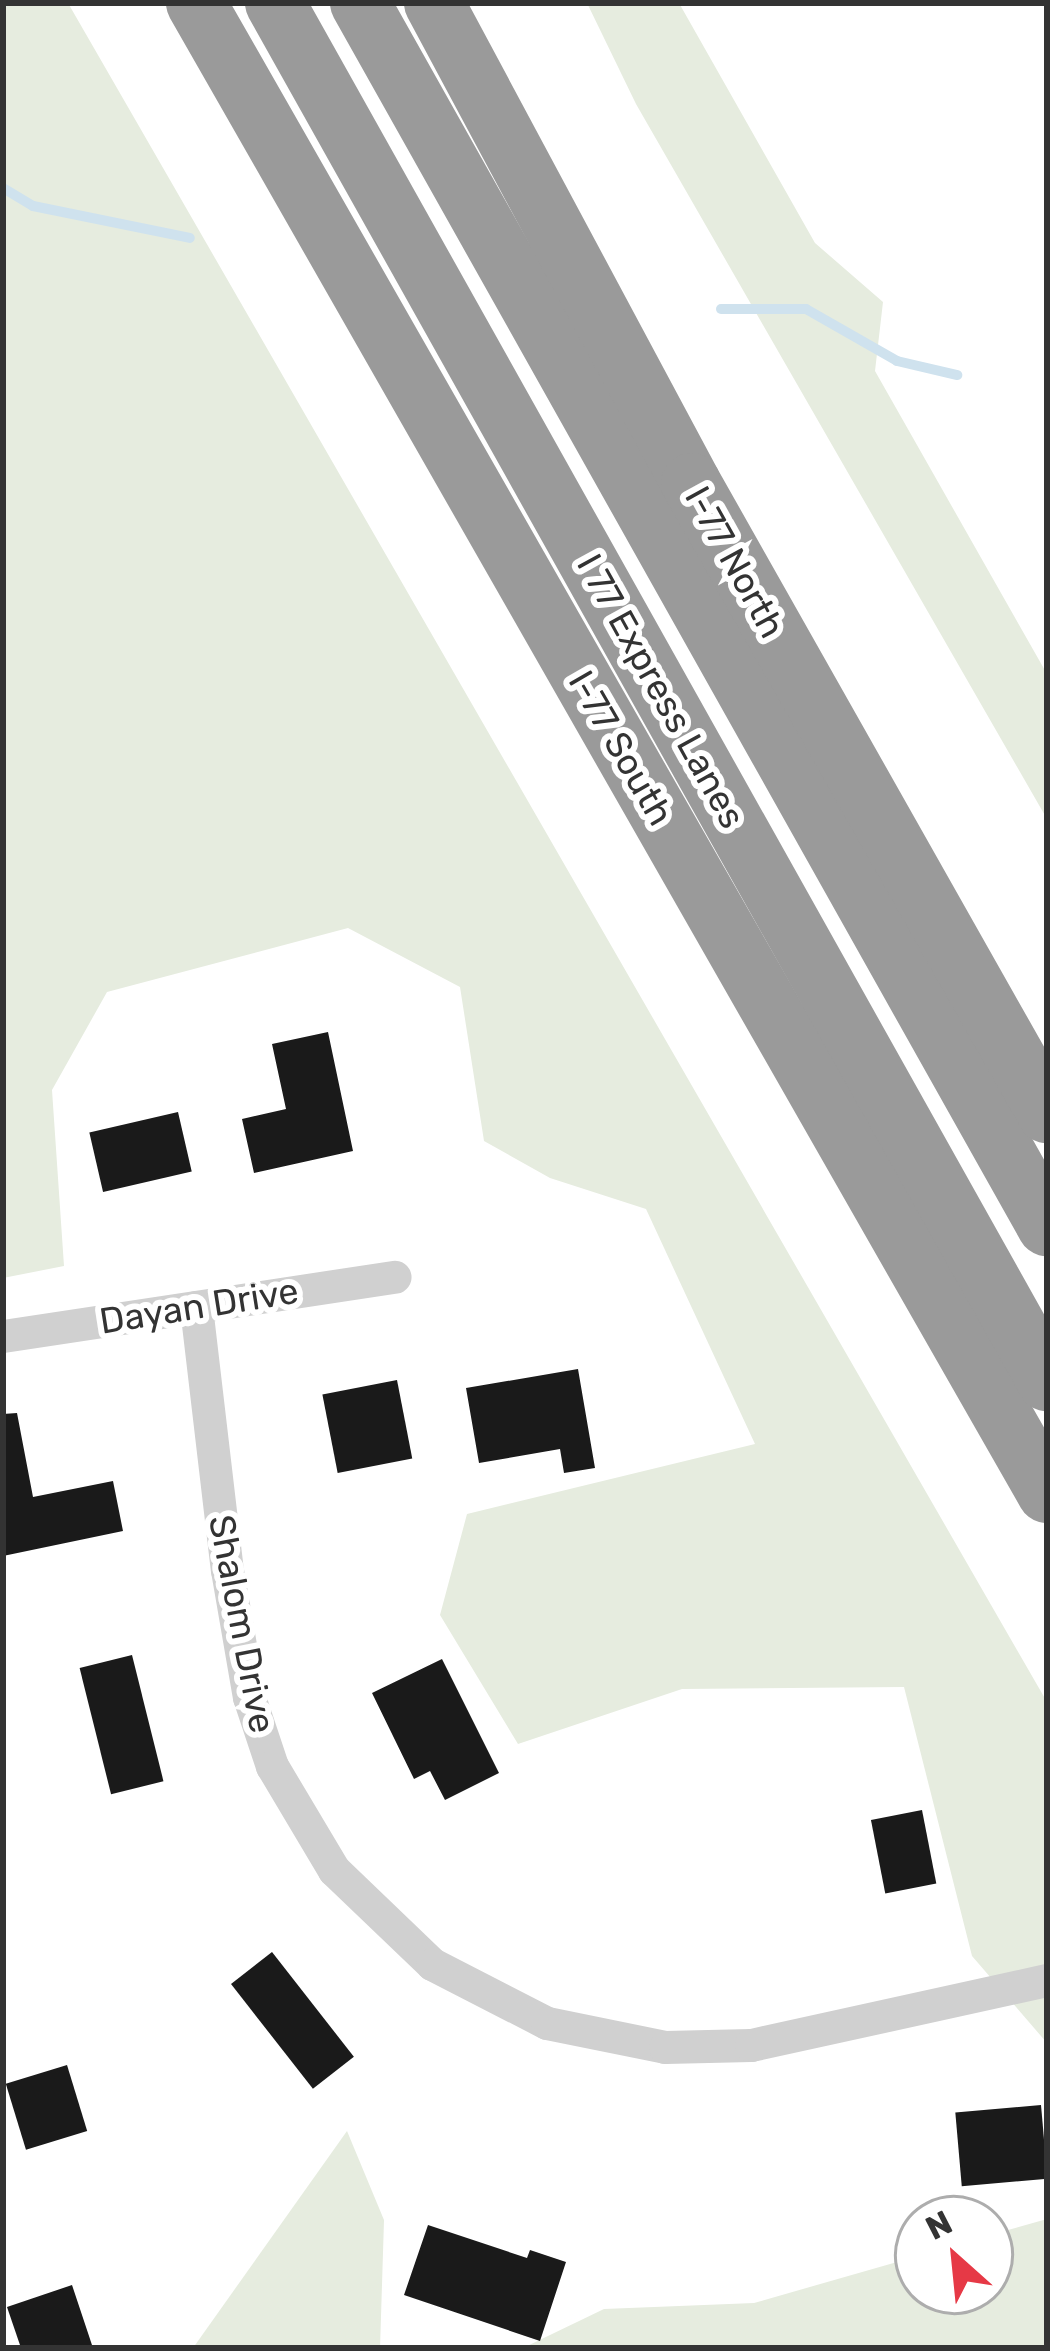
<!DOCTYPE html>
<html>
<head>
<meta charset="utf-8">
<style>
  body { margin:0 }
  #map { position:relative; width:1050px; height:2351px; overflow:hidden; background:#fff; font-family:Rubik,sans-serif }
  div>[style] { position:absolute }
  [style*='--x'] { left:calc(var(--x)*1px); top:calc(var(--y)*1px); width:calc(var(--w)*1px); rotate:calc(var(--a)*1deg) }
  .green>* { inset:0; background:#e6ecdf }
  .stream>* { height:10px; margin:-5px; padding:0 5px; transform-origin:5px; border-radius:5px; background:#cfe2ee }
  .building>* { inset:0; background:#1a1a1a; transform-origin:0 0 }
  .street>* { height:33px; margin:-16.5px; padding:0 16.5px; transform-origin:16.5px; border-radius:16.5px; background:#d0d0d0 }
  .highway>* { height:60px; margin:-30px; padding:0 30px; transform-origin:30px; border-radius:30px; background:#9a9a9a }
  span { translate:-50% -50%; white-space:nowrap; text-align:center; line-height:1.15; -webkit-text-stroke:12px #fff; paint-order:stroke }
  .street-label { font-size:36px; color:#333 }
  .frame { position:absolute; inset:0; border:6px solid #333; pointer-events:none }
  .north { position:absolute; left:894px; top:2195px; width:120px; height:120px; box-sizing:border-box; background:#fff; border:3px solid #adadad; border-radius:50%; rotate:333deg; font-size:33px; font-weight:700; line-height:48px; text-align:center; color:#333 }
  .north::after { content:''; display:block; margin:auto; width:42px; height:54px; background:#e63946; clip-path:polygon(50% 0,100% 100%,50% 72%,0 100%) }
</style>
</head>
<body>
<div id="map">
  <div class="green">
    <div style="clip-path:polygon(3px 3px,68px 3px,1047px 1702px,1047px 2043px,972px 1956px,904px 1687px,682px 1689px,518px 1744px,440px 1615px,467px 1514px,755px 1444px,646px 1209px,550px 1178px,484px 1141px,460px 987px,348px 928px,107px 992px,52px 1090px,64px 1266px,3px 1278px)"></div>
    <div style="clip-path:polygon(587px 3px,679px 3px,815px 243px,883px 302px,875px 371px,1047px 674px,1047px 819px,636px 104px)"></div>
    <div style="clip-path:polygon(347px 2131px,384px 2220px,380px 2348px,193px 2348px)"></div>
    <div style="clip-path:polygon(1047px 2219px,1047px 2348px,523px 2348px,604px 2309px,754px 2303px,918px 2256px,918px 2291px,990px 2291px,990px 2235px)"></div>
  </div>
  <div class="stream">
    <div style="--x:3;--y:188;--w:35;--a:31"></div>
    <div style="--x:33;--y:206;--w:160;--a:11.5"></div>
    <div style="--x:721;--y:309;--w:85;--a:0"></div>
    <div style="--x:806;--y:309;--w:105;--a:29.7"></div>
    <div style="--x:897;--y:361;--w:62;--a:13.1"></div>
  </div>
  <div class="building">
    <div style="clip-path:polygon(328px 1032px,353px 1151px,254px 1173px,242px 1119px,286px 1109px,272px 1044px)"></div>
    <div style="left:178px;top:1112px;width:61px;height:91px;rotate:77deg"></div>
    <div style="clip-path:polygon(578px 1369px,595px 1468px,564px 1473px,560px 1449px,479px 1463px,466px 1388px)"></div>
    <div style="left:397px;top:1380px;width:80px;height:76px;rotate:79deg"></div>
    <div style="clip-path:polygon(17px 1413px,33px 1497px,113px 1481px,123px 1531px,3px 1556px,3px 1414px)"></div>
    <div style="left:132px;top:1655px;width:130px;height:54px;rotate:76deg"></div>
    <div style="clip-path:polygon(442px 1659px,499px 1773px,445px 1800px,430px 1771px,414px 1779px,372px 1693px)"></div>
    <div style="left:922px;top:1810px;width:75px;height:52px;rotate:79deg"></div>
    <div style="left:272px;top:1952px;width:133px;height:52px;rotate:52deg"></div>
    <div style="left:67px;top:2065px;width:69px;height:64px;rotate:73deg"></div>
    <div style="left:1041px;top:2105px;width:74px;height:86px;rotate:85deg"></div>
    <div style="clip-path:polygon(428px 2225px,527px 2258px,530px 2250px,566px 2262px,540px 2341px,404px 2295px)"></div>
    <div style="clip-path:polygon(72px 2285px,93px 2348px,21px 2348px,7px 2307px)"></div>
  </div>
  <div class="street">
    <div style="--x:196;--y:1307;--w:265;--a:83.3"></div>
    <div style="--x:227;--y:1570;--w:129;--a:80.2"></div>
    <div style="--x:249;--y:1697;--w:73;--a:71.6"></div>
    <div style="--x:272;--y:1766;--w:121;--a:59.2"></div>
    <div style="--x:334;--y:1870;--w:136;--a:43.8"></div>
    <div style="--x:432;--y:1964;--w:129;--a:27.2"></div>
    <div style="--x:547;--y:2023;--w:120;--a:11.5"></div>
    <div style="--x:665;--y:2047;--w:86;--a:-1.3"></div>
    <div style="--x:751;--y:2045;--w:303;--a:-12.4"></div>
    <div style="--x:3;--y:1336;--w:396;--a:-8.6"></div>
  </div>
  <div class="highway">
    <div style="--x:196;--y:3;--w:1716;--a:60.27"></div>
    <div style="--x:275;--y:3;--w:1580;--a:60.74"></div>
    <div style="--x:360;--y:3;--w:1403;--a:60.68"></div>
    <div style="--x:434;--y:3;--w:544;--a:61.83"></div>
    <div style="--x:691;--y:483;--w:724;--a:60.53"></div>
  </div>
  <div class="street-label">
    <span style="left:735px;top:562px;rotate:61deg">I-77 North</span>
    <span style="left:661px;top:691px;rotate:61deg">I 77 Express Lanes</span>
    <span style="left:621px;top:748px;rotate:60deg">I-77 South</span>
    <span style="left:199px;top:1306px;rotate:-9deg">Dayan Drive</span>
    <span style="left:242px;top:1624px;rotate:79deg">Shalom Drive</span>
  </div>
  <div class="frame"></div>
  <div class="north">N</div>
</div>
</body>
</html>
